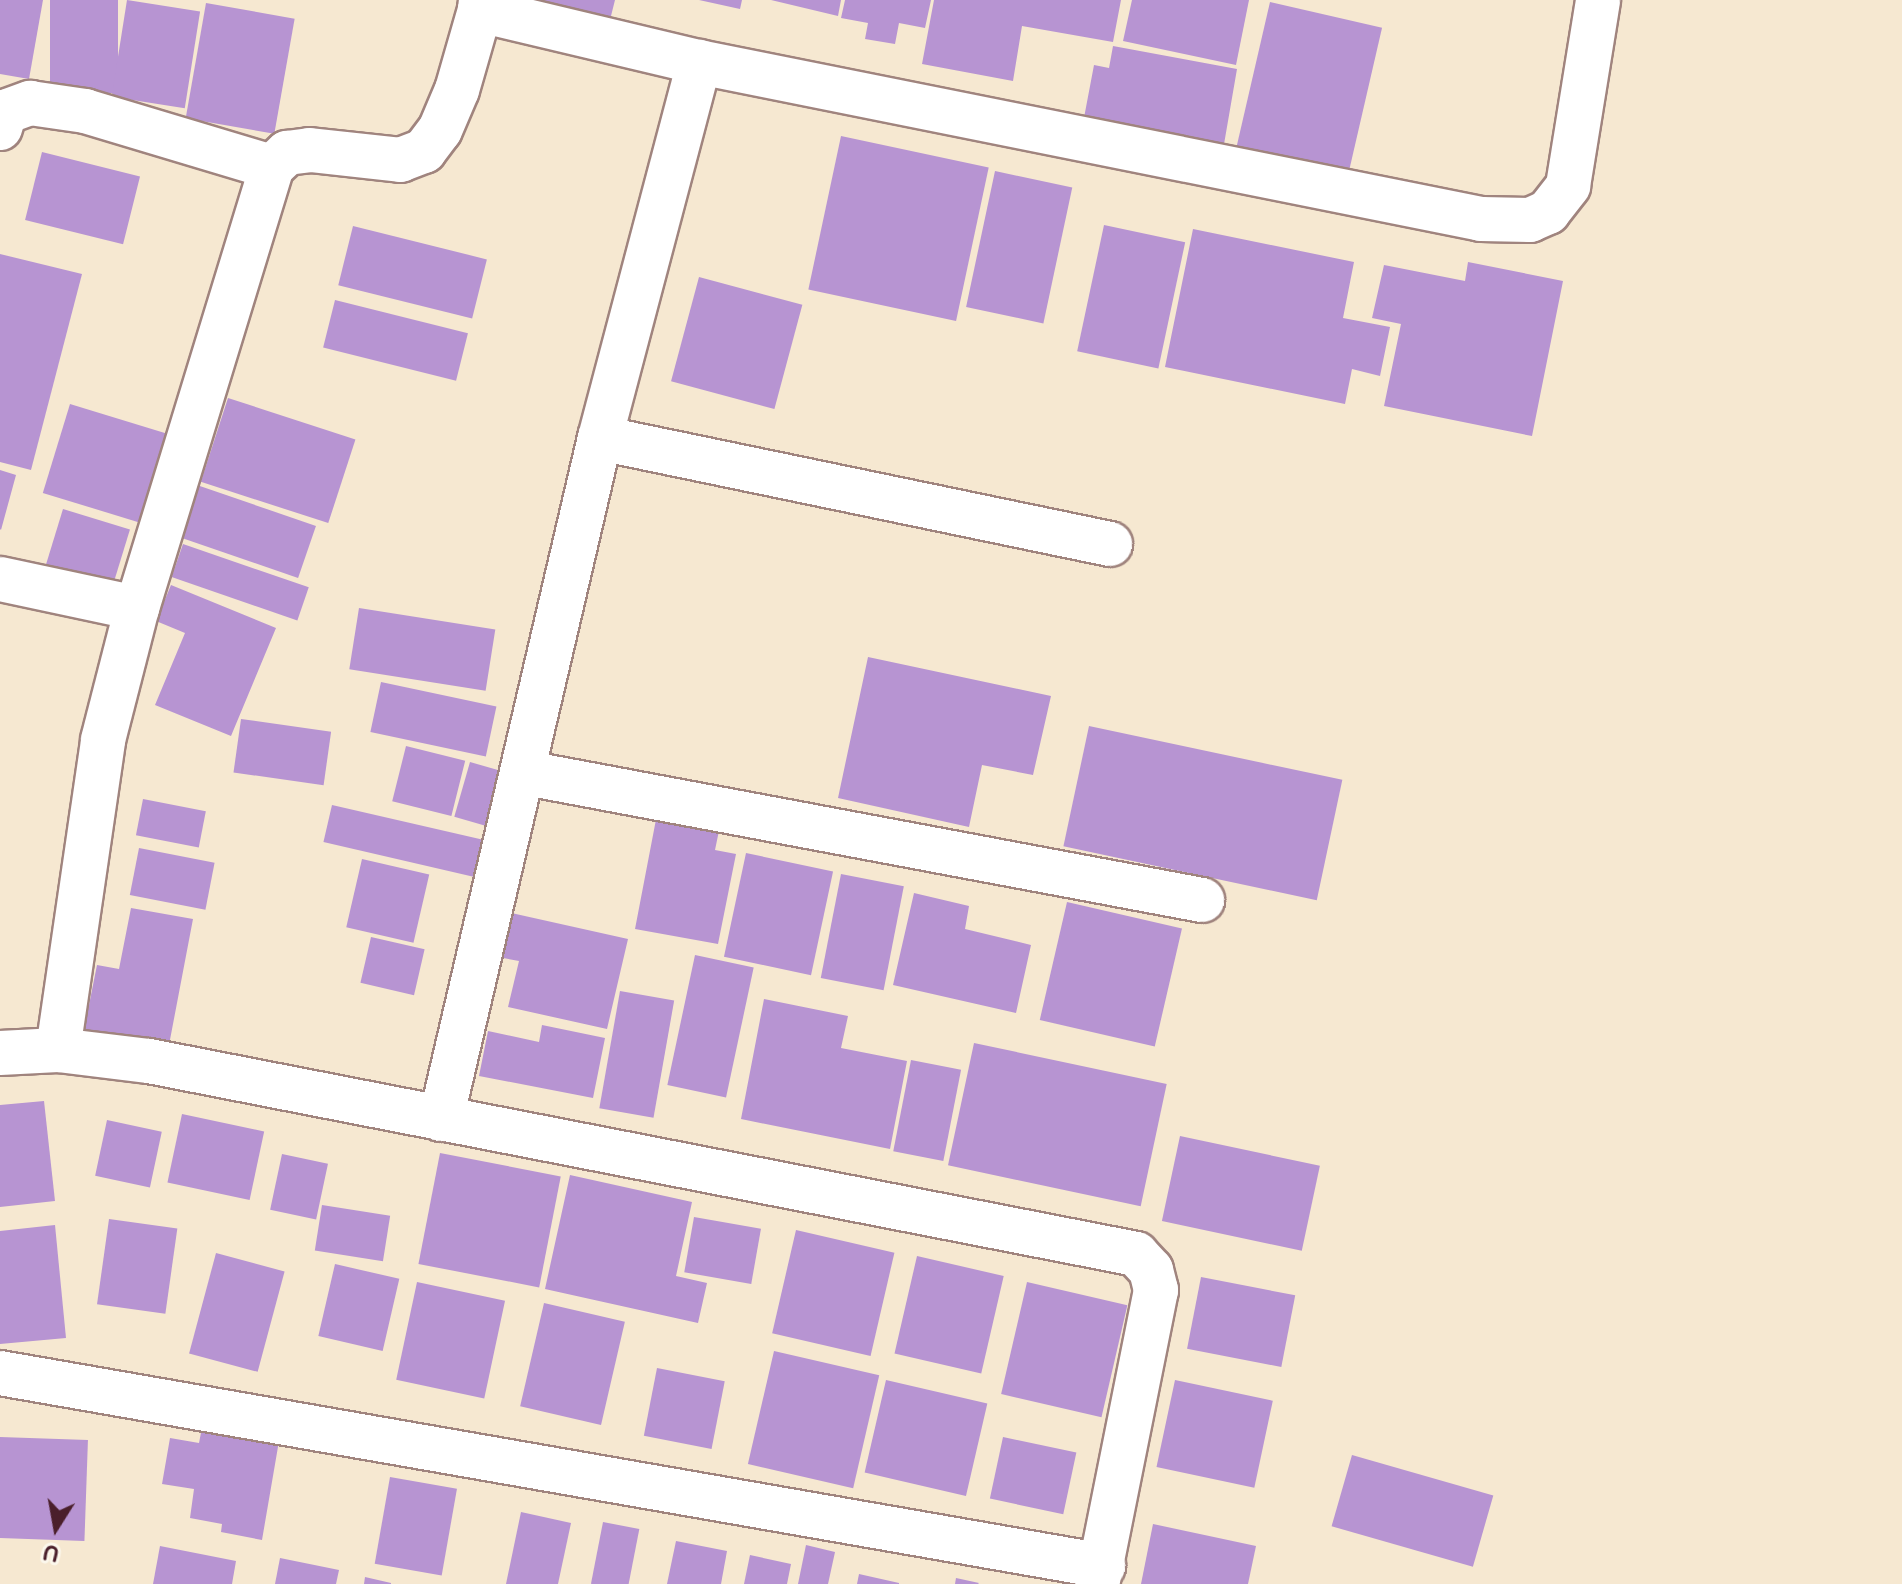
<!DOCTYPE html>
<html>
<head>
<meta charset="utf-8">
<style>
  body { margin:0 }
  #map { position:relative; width:1902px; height:1584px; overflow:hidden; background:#f6e8d1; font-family:"Balsamiq Sans",sans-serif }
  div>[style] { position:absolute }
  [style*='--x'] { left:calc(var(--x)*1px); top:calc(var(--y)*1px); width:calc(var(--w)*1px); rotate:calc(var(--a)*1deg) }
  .building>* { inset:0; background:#b794d2; transform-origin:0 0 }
  .roads { filter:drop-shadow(2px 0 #a0847e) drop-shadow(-2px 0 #a0847e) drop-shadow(0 2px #a0847e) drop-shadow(0 -2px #a0847e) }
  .minor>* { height:44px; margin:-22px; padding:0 22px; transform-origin:22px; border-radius:22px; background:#fff }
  span { translate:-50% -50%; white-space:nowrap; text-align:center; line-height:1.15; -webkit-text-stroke:7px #fbf7ec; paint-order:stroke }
  .north { position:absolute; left:16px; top:1488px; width:80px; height:80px; -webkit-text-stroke:6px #fbf7ec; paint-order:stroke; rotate:191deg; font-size:22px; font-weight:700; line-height:32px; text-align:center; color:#4a1f2b }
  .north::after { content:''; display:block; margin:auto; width:28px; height:36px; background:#4a1f2b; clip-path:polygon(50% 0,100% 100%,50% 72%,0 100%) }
</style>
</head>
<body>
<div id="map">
  <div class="building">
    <div style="clip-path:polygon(0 0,43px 0,29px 79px,0 74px)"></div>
    <div style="left:50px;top:0;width:68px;height:93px"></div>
    <div style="left:127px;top:0;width:74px;height:98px;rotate:9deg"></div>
    <div style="clip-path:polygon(530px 0,615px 0,610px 20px)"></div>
    <div style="clip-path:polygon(699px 0,742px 0,740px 9px)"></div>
    <div style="clip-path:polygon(771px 0,841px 0,838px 16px)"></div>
    <div style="clip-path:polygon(845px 0,931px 0,925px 28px,899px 23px,895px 44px,865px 39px,868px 23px,841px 18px)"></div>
    <div style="clip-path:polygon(934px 0,1121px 0,1113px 42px,1022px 26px,1013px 81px,922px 64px)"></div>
    <div style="clip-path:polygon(1132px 0,1249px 0,1236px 65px,1123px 41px)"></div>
    <div style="left:1270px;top:2px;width:115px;height:165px;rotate:13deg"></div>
    <div style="left:206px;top:3px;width:90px;height:117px;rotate:10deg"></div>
    <div style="clip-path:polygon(1113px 46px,1237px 69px,1223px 150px,1083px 123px,1094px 65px,1109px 68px)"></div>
    <div style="left:841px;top:136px;width:151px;height:157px;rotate:12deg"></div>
    <div style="left:42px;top:152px;width:101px;height:70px;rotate:14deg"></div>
    <div style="left:995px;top:171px;width:79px;height:139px;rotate:12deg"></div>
    <div style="left:1104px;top:225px;width:83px;height:129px;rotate:12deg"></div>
    <div style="left:353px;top:226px;width:138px;height:61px;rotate:14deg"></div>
    <div style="clip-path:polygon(1193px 229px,1354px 262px,1343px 318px,1390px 327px,1380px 376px,1352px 369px,1345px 404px,1165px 367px)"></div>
    <div style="clip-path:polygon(0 254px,82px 274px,31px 470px,0 462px)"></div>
    <div style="clip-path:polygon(1468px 262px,1563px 281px,1532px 436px,1384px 406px,1401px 324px,1372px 318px,1384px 265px,1465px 281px)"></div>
    <div style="left:699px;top:277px;width:107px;height:108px;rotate:15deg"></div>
    <div style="left:335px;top:300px;width:137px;height:49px;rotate:14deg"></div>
    <div style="left:228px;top:398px;width:134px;height:88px;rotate:18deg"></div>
    <div style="left:70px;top:404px;width:100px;height:93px;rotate:17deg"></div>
    <div style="clip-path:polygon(0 470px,16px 475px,1px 530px,0 529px)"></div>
    <div style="left:194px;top:484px;width:129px;height:55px;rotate:19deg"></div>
    <div style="left:63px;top:509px;width:70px;height:61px;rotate:17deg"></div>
    <div style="left:183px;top:544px;width:133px;height:35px;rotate:19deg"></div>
    <div style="clip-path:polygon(171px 585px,276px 628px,231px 736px,155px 705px,185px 633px,156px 621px)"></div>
    <div style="left:359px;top:608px;width:138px;height:62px;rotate:9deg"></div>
    <div style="clip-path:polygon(868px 657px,1051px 696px,1033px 775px,982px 765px,969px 827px,838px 798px)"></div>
    <div style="left:381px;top:682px;width:118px;height:51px;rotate:12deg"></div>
    <div style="left:241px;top:719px;width:91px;height:54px;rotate:8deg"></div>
    <div style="left:1089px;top:726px;width:259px;height:123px;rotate:12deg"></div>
    <div style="left:406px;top:746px;width:61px;height:57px;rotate:14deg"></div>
    <div style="left:470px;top:762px;width:45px;height:57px;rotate:16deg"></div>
    <div style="left:143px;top:799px;width:64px;height:37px;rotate:11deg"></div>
    <div style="left:332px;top:805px;width:155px;height:38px;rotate:13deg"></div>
    <div style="clip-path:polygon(658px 809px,721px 821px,715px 850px,736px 854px,718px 944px,635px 929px)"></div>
    <div style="left:139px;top:848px;width:77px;height:48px;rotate:11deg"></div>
    <div style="left:746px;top:853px;width:89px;height:106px;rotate:12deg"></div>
    <div style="left:362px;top:859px;width:69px;height:70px;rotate:13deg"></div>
    <div style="left:841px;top:874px;width:64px;height:106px;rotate:11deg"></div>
    <div style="clip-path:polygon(914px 893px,969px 906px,965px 929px,1031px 945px,1016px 1013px,893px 985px)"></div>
    <div style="left:1067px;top:902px;width:118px;height:121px;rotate:13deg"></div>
    <div style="clip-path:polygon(131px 908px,193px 919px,169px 1045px,84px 1030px,97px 965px,119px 969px)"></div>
    <div style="clip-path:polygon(507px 912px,628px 939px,607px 1029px,508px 1007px,519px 961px,498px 957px)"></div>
    <div style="left:371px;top:937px;width:55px;height:47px;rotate:13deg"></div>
    <div style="left:695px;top:955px;width:60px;height:133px;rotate:12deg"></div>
    <div style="left:620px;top:991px;width:55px;height:119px;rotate:10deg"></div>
    <div style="clip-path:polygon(764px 999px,848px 1016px,841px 1048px,907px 1061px,890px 1149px,741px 1119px)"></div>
    <div style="clip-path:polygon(542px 1025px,605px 1038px,593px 1098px,479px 1076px,488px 1031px,539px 1042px)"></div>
    <div style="left:974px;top:1043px;width:197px;height:125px;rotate:12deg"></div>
    <div style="left:911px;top:1060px;width:51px;height:93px;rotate:11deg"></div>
    <div style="clip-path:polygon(44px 1101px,55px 1201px,0 1207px,0 1105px)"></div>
    <div style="left:182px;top:1114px;width:84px;height:70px;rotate:12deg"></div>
    <div style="left:107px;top:1120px;width:56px;height:57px;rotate:12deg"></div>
    <div style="left:1180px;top:1136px;width:143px;height:87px;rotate:12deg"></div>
    <div style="left:440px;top:1153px;width:123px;height:113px;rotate:11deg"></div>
    <div style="left:282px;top:1154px;width:47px;height:57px;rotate:12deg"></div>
    <div style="clip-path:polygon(570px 1175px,692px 1202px,676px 1276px,707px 1283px,698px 1323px,545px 1289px)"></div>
    <div style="left:322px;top:1205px;width:69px;height:46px;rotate:9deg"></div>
    <div style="left:694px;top:1217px;width:68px;height:56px;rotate:10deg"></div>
    <div style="left:109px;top:1219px;width:69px;height:86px;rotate:8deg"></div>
    <div style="clip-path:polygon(55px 1225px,66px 1338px,0 1344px,0 1231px)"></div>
    <div style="left:796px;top:1230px;width:101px;height:106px;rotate:13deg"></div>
    <div style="left:216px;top:1253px;width:71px;height:104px;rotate:15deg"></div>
    <div style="left:917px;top:1256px;width:89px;height:100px;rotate:13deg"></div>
    <div style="left:335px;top:1264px;width:66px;height:74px;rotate:13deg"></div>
    <div style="left:1201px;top:1277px;width:96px;height:73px;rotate:11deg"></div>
    <div style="left:417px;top:1282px;width:90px;height:100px;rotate:12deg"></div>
    <div style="left:1027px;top:1282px;width:103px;height:115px;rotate:13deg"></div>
    <div style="left:544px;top:1303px;width:83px;height:106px;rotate:13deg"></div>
    <div style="left:774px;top:1351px;width:108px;height:116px;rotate:13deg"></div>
    <div style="left:657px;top:1368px;width:69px;height:69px;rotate:11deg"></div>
    <div style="left:886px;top:1380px;width:104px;height:95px;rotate:13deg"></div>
    <div style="left:1175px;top:1380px;width:100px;height:89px;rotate:12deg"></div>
    <div style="clip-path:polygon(204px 1417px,279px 1441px,262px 1540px,221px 1532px,222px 1524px,190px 1518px,194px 1489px,162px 1484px,170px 1438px,199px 1443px)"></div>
    <div style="left:0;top:1437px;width:88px;height:101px;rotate:2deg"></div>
    <div style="left:1003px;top:1437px;width:75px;height:63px;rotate:12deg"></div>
    <div style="left:1352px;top:1455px;width:147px;height:74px;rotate:16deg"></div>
    <div style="left:390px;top:1477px;width:68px;height:88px;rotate:10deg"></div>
    <div style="clip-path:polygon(521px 1512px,571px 1523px,558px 1584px,506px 1584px)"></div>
    <div style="left:603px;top:1522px;width:37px;height:63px;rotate:11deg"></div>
    <div style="clip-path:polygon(1153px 1524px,1256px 1546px,1248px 1584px,1141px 1584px)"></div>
    <div style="clip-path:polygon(676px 1541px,727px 1551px,721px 1584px,667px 1584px)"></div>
    <div style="clip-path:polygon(806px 1545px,835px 1552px,828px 1584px,798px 1584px)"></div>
    <div style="clip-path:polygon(160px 1546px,236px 1561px,232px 1584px,153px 1584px)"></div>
    <div style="clip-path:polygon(750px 1555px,791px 1564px,787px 1584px,744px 1584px)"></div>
    <div style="clip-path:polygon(280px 1558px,339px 1570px,336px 1584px,275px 1584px)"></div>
    <div style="clip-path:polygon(859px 1574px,899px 1583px,899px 1584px,857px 1584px)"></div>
    <div style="clip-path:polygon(365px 1577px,391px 1583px,391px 1584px,364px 1584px)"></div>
    <div style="clip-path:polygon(956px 1578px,979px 1583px,978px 1584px,955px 1584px)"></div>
  </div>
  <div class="roads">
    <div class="minor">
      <div style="--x:481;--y:0;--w:10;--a:96"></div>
      <div style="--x:480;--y:10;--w:225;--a:13.4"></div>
      <div style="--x:699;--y:62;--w:798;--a:11.35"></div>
      <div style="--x:1481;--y:219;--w:49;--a:1.2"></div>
      <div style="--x:1530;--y:220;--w:20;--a:-24"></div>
      <div style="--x:1548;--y:212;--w:33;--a:-52"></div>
      <div style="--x:1568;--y:186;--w:188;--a:-80.8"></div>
      <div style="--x:0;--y:128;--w:17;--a:-73"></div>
      <div style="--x:5;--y:112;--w:27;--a:-20"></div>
      <div style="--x:30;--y:103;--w:56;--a:8.3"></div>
      <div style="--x:85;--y:111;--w:195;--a:16.7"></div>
      <div style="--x:600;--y:438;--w:521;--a:11.74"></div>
      <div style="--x:0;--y:579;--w:140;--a:12"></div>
      <div style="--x:526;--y:773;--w:688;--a:10.64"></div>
      <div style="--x:58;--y:1050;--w:313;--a:-81.7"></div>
      <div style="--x:103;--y:740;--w:136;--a:-75.6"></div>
      <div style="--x:137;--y:608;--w:461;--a:-73"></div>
      <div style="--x:272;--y:167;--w:21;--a:-43"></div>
      <div style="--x:287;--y:153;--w:23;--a:-7"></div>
      <div style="--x:310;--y:150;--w:91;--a:6.3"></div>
      <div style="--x:400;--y:160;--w:26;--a:-21"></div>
      <div style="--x:424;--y:151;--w:26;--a:-53"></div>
      <div style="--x:440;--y:130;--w:43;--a:-67"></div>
      <div style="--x:457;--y:90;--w:83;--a:-74"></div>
      <div style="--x:0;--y:1053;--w:58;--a:-3"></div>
      <div style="--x:58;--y:1050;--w:92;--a:6.9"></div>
      <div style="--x:149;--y:1061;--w:1006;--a:11.06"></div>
      <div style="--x:1136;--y:1254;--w:22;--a:47"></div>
      <div style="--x:1151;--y:1270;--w:21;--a:76"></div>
      <div style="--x:1156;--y:1290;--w:300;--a:101.3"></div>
      <div style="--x:441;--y:1119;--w:699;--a:-76.86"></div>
      <div style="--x:600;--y:438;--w:389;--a:-75.2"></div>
      <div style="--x:0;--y:1373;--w:1120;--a:9.92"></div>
    </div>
  </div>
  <div class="north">U</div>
</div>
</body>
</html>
